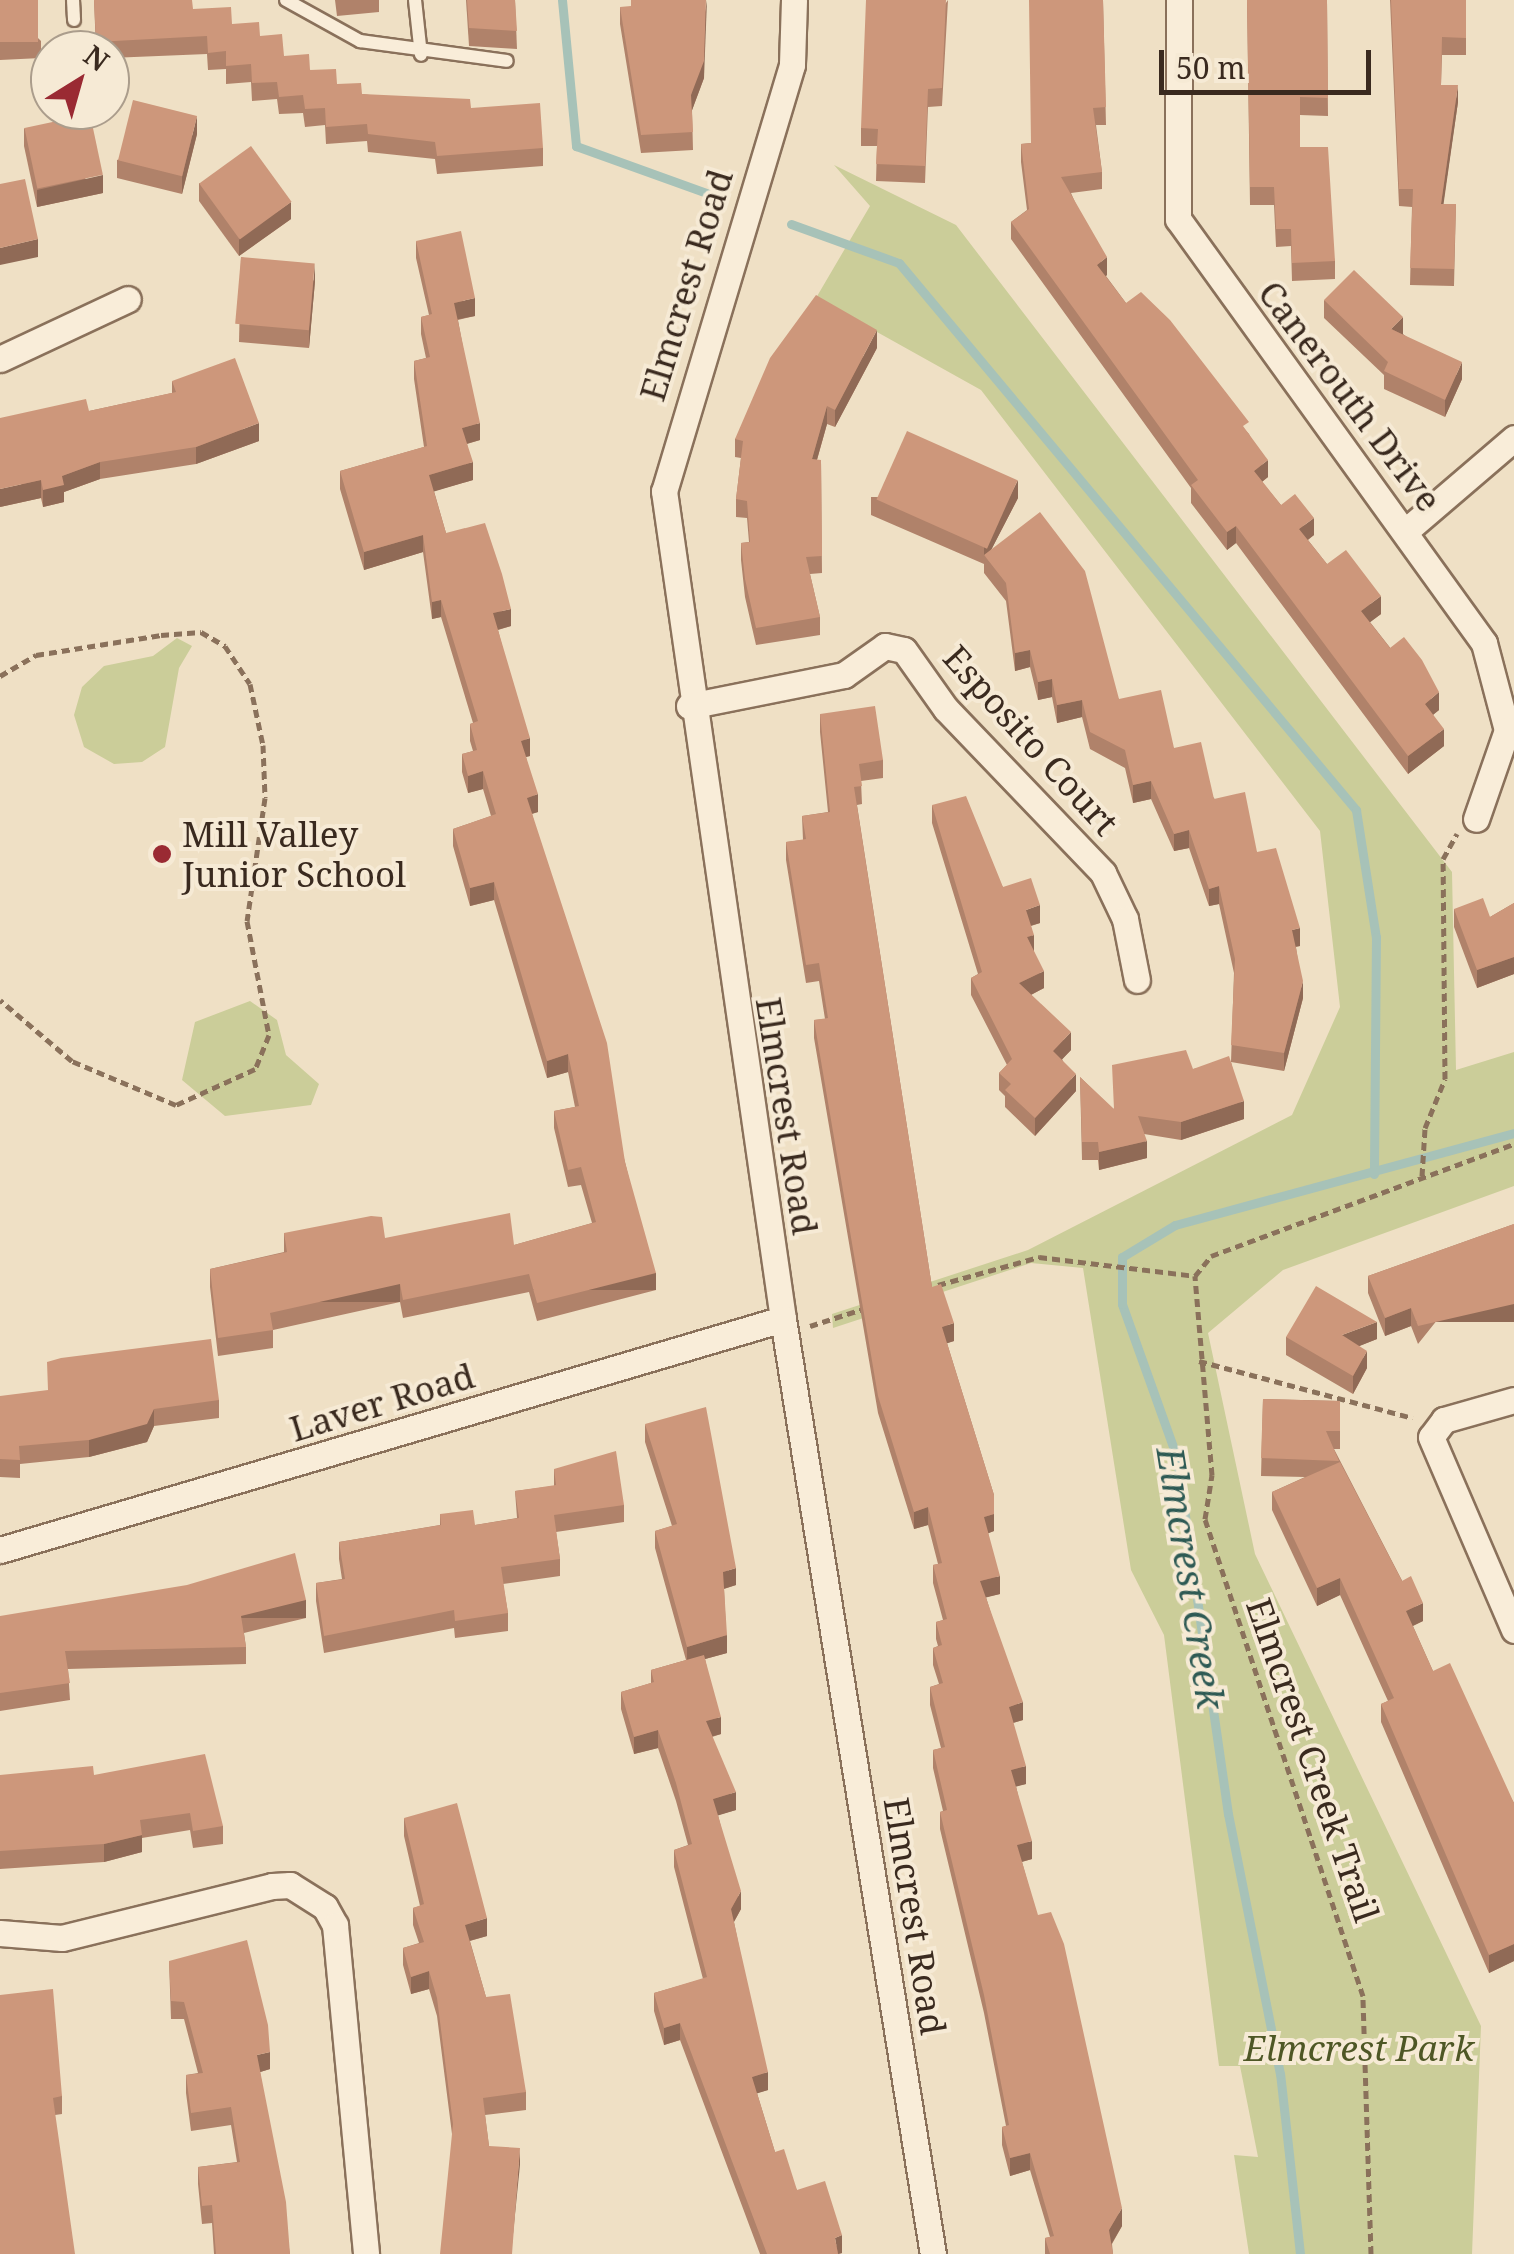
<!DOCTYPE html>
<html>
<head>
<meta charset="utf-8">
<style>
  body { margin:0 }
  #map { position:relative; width:1514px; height:2254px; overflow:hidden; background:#efe0c5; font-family:"Noto Serif",serif }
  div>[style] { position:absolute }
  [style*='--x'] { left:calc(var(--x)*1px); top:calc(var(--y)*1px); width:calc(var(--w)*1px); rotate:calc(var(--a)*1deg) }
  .green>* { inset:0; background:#cbcd99 }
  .stream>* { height:9px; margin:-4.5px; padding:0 4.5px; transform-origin:4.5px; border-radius:4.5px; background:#a7c2b8 }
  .path>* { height:5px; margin-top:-2.5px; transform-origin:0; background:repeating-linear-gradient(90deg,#8a715b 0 8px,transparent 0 13px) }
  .roads { filter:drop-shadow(2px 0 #8a715b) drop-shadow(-2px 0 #8a715b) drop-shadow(0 2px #8a715b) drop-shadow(0 -2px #8a715b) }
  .service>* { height:12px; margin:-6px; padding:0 6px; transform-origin:6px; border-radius:6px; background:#f9edd9 }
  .minor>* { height:25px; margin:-12.5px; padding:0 12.5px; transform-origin:12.5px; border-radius:12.5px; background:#f9edd9 }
  .wall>* { inset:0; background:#b0826a }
  .shaded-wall>* { inset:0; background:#906a56; transform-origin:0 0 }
  .building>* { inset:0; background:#cd977b; transform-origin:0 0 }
  .dots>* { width:28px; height:28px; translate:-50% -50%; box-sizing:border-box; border:5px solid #f6ead5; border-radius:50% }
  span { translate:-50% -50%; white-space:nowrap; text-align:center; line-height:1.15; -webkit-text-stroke:8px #f6ead5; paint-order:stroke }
  .street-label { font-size:35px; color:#3a2a1f }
  .poi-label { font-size:35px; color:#3a2a1f }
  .left { translate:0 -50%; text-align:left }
  .park-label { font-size:35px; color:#4e5725; font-style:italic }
  .water-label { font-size:38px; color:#2e5a54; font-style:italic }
  .north { position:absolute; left:30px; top:30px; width:100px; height:100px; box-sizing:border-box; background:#f6ead5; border:2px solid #ab9d8c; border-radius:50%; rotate:37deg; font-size:28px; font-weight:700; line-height:40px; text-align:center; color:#3a2a1f }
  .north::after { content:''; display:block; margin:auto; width:35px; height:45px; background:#9a2a33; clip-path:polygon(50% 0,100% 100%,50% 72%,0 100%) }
  .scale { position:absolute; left:1159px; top:50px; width:212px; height:45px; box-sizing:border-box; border:5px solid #3a2a1f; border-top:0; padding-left:12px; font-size:30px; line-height:35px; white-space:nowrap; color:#3a2a1f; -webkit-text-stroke:8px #f6ead5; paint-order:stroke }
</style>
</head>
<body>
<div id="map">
  <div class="green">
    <div style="clip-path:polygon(834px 165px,956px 225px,1452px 872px,1456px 1070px,1514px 1052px,1514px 1186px,1283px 1270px,1208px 1333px,1255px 1554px,1481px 2026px,1472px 2254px,1249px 2254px,1234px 2155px,1258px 2157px,1240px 2066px,1219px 2066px,1164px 1635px,1131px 1570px,1083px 1268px,1031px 1263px,833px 1328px,832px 1314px,1028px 1250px,1292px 1115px,1340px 1007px,1320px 831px,981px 390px,816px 298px,870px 206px)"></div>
    <div style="clip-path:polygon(177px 638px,192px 646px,179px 668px,165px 747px,142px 762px,114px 764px,84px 747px,74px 715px,82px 687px,104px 666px,153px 656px)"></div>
    <div style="clip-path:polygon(250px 1001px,277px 1020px,286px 1055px,319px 1084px,311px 1105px,225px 1116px,182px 1080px,195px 1022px)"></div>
  </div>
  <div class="stream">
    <div style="--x:562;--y:0;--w:147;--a:84.5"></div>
    <div style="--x:576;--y:146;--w:145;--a:19.8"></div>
    <div style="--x:791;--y:224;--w:115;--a:19.9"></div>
    <div style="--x:899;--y:263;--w:713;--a:50.12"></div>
    <div style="--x:1356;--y:810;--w:129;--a:81.1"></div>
    <div style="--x:1376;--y:937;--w:237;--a:90.5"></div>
    <div style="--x:1300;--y:2254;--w:181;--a:-96.3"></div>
    <div style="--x:1280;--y:2074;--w:265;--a:-101.3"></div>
    <div style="--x:1228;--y:1814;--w:363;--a:-98.2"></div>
    <div style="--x:1176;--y:1455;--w:160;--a:-109.7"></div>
    <div style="--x:1122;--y:1304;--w:47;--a:-90"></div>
    <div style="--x:1122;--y:1257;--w:62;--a:-31.1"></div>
    <div style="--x:1175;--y:1225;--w:351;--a:-15.2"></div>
  </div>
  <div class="path">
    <div style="--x:0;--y:676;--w:42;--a:-30.3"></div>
    <div style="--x:36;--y:655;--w:127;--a:-9.1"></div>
    <div style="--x:161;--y:635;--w:40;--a:-4.3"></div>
    <div style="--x:201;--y:632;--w:28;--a:30"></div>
    <div style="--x:225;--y:646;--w:45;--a:56.7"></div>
    <div style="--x:250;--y:684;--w:62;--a:78"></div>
    <div style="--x:263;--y:745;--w:53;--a:87.8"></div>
    <div style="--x:265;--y:798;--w:124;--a:98.3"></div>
    <div style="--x:247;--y:921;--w:116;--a:79.1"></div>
    <div style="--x:269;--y:1035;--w:37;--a:112"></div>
    <div style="--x:255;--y:1069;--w:87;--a:155.5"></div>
    <div style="--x:176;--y:1105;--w:113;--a:-157.1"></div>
    <div style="--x:72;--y:1061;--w:94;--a:-139.7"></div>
    <div style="--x:1422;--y:1176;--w:48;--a:-86.4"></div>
    <div style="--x:1425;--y:1128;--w:53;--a:-67.8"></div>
    <div style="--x:1445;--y:1079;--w:220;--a:-90.5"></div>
    <div style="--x:1443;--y:859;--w:29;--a:-61"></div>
    <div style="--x:938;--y:1285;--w:105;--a:-15.5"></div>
    <div style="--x:1039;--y:1257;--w:157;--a:6.9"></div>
    <div style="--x:810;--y:1326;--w:59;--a:-17.8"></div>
    <div style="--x:1199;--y:1361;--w:221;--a:14.9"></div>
    <div style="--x:1371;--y:2254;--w:258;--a:-91.8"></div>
    <div style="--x:1363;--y:1996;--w:502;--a:-108.33"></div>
    <div style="--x:1205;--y:1519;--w:45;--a:-81"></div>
    <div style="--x:1212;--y:1475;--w:200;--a:-94.9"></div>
    <div style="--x:1195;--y:1276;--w:26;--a:-51"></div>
    <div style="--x:1211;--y:1256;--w:323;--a:-20.3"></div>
  </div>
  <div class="roads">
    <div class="service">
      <div style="--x:73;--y:0;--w:20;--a:87"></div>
      <div style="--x:286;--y:0;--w:85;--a:29"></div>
      <div style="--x:360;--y:41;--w:148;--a:7.7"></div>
      <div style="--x:415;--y:0;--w:55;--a:83.8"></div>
    </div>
    <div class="minor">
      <div style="--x:794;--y:0;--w:65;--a:91.8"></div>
      <div style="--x:792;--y:65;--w:445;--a:106.7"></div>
      <div style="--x:664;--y:491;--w:837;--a:81.82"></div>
      <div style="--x:783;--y:1319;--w:947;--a:80.89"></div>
      <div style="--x:1179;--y:0;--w:219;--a:90.3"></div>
      <div style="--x:1178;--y:219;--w:523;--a:54.18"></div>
      <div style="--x:1484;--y:643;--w:90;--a:75.2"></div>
      <div style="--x:1507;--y:730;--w:94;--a:109.2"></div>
      <div style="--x:0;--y:359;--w:141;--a:-25.1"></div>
      <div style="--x:1408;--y:529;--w:140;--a:-40.6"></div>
      <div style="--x:689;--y:706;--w:158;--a:-11.3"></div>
      <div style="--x:844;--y:675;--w:50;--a:-35.3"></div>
      <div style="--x:885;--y:646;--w:19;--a:12"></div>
      <div style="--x:904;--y:650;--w:72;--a:54.6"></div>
      <div style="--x:946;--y:709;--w:227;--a:46.2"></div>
      <div style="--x:1103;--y:873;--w:51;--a:64.4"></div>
      <div style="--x:1125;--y:919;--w:62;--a:78.9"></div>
      <div style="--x:1514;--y:1400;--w:73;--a:164.1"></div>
      <div style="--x:1444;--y:1420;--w:21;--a:127"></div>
      <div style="--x:1431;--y:1437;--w:210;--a:66.7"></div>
      <div style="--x:0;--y:1550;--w:816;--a:-16.44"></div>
      <div style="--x:0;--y:1933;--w:62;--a:4.6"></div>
      <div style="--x:62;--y:1938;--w:216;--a:-13.9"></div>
      <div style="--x:272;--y:1886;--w:18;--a:-3"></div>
      <div style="--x:290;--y:1885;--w:41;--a:32.2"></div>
      <div style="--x:325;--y:1907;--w:21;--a:61"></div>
      <div style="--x:335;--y:1925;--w:330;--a:84.6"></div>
    </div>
  </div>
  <div class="wall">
    <div style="clip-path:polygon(0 0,41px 41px,41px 58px,0 60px)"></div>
    <div style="clip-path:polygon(94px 0,193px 9px,260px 36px,284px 56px,337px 84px,362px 94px,471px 108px,543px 148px,543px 166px,437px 174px,435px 159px,368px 152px,367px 141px,326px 144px,325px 125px,305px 127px,303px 113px,279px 114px,277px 99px,252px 101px,251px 82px,226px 84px,226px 69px,208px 70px,207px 54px,110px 58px,110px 50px,96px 50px)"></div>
    <div style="clip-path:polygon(335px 0,379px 0,379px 12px,337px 16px)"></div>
    <div style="clip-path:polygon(466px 0,515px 0,517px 49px,469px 46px)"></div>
    <div style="clip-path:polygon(948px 0,942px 106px,928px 107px,925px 183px,876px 181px,877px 146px,861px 146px,861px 128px)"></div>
    <div style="clip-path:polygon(1103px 0,1106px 125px,1096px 125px,1102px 172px,1102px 189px,1071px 193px,1107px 275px,1106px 276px,1126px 303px,1249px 434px,1268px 477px,1262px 482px,1281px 505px,1314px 535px,1308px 540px,1327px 564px,1381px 614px,1370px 622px,1439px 710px,1433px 715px,1444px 746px,1408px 774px,1236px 543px,1227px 550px,1191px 503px,1191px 488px,1011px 239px,1011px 222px,1027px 210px,1021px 162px,1021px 144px,1031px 143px)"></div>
    <div style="clip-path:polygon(1247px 0,1327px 0,1328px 116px,1300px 115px,1300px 147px,1335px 261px,1335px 279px,1292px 281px,1291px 246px,1276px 247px,1274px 205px,1250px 205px)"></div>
    <div style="clip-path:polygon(1390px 0,1466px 0,1466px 55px,1442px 55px,1441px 85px,1458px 102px,1443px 204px,1456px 204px,1454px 286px,1410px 285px,1412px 207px,1399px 206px)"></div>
    <div style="clip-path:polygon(620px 7px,704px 78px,692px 110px,693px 150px,641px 153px,620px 24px)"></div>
    <div style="clip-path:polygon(24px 128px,103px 193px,37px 207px,24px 146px)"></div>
    <div style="clip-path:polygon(197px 134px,182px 194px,117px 178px,117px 160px)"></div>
    <div style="clip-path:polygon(199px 183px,291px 219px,239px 256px,199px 201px)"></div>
    <div style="clip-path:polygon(416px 241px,475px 316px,458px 320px,480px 440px,467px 444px,473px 480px,434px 491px,446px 533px,511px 626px,498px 630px,530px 756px,526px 757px,538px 812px,532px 814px,625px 1162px,656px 1290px,537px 1321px,529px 1292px,403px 1318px,400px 1302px,273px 1330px,273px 1348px,218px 1356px,210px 1287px,210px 1269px,284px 1252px,284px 1233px,514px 1245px,592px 1223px,581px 1185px,568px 1187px,554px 1128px,554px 1111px,575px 1107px,568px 1072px,547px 1078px,494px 900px,470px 906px,453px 846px,453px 829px,491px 816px,483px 789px,468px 793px,462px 772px,462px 754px,473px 751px,470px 741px,470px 724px,473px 723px,441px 617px,432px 619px,423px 552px,364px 570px,340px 489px,340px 471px,424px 447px,414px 379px,414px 361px,426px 358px,421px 334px,421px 317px,429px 315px,416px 258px)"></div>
    <div style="clip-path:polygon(241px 257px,315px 281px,309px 348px,239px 342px)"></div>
    <div style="clip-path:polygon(1324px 300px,1403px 334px,1462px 379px,1445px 417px,1384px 389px,1384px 375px,1324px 318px)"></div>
    <div style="clip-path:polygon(877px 348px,835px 427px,827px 424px,817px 460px,821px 460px,822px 573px,810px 574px,820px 617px,820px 635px,756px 645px,745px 597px,741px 560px,741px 543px,749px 542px,747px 518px,736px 517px,736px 499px,741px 458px,735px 457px,735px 439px)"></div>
    <div style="clip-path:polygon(172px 381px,259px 441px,196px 464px,100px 479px,64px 492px,64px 502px,43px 507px,41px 498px,0 507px,89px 411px,172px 393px)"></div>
    <div style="clip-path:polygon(871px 497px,1018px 498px,991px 550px,1119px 699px,1174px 748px,1257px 852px,1300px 946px,1296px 947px,1303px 998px,1284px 1071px,1231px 1062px,1244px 1119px,1181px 1140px,1144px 1134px,1147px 1158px,1099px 1170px,1098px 1160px,1082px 1160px,1080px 1077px,1113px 1109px,1193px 1069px,1231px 1062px,1234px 973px,1219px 904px,1209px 906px,1189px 848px,1174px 851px,1151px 799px,1133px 803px,1125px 768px,1090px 749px,1082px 717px,1057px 723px,1052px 697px,1038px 700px,1030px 667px,1015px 671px,1006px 601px,984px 573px,984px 562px,984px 564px,871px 515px)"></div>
    <div style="clip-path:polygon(820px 714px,883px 760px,883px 778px,861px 781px,862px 804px,857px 805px,932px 1287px,954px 1341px,947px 1343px,994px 1495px,994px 1531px,988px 1533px,1000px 1594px,986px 1597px,1023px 1720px,1013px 1723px,1026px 1784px,1016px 1786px,1032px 1859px,1022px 1862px,1122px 2226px,1112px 2244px,1113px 2254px,1045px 2254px,1045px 2238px,1050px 2237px,1030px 2170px,1010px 2176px,1002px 2145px,1002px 2127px,1006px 2126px,984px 2013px,940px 1829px,940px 1812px,943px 1811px,933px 1768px,933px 1750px,941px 1748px,930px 1705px,930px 1687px,939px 1684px,933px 1665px,933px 1648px,938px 1646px,936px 1639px,936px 1622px,943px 1620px,933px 1583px,933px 1565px,938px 1564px,928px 1525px,914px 1529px,878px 1413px,814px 1038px,814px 1020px,825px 1019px,819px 981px,806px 983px,786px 860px,786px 842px,803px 840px,802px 816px,828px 812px,820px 732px)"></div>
    <div style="clip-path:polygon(932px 805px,1003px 887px,1040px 923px,1031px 926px,1034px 952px,1044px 988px,1031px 995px,1071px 1050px,1062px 1059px,1076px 1091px,1035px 1136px,1005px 1107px,1005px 1096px,999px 1090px,999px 1073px,1007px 1065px,971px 995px,971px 978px,978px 974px,932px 823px)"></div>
    <div style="clip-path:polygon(1514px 903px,1514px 974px,1477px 988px,1454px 927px,1454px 909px,1490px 917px)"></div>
    <div style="clip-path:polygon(1514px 1224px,1418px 1344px,1411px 1326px,1385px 1336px,1368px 1293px,1368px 1276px)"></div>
    <div style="clip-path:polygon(1286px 1337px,1377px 1339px,1359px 1346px,1367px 1368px,1353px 1394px,1286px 1355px)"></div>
    <div style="clip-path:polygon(0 1396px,219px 1400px,219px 1418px,154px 1426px,147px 1442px,89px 1457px,20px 1464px,20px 1478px,0 1477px)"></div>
    <div style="clip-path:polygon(1263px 1399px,1340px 1401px,1340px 1449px,1334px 1449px,1423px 1621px,1413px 1626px,1433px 1671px,1514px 1803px,1514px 1961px,1489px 1973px,1381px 1722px,1381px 1704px,1388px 1701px,1340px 1595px,1317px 1606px,1272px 1510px,1272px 1492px,1305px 1477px,1261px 1476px)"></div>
    <div style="clip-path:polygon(645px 1424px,736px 1585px,724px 1589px,727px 1653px,705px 1659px,721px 1734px,712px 1737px,736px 1810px,718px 1815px,741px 1909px,734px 1922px,768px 2090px,757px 2093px,775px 2152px,797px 2190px,842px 2253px,838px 2254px,760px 2254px,680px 2040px,664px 2045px,654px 2011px,654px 1993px,703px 1979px,674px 1867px,674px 1850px,688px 1845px,676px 1801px,658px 1748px,634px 1754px,621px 1709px,621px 1692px,651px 1683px,651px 1670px,686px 1660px,655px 1548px,655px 1531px,672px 1526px,645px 1442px)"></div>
    <div style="clip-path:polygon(554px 1469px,624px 1505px,624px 1522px,556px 1532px,560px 1559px,560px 1576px,503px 1584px,508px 1613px,508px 1631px,455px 1638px,454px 1628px,324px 1653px,316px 1601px,316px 1583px,342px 1579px,339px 1559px,339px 1542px,440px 1525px,440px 1514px,475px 1525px,517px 1518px,515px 1491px,554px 1486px)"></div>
    <div style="clip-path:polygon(0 1616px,306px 1618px,244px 1633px,246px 1647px,246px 1664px,68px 1669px,70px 1700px,0 1711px)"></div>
    <div style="clip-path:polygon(0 1775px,94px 1775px,223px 1826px,223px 1844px,193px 1848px,190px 1830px,142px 1838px,142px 1852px,104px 1862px,0 1869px)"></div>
    <div style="clip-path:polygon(404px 1818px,487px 1936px,470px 1941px,486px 1997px,526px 2092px,526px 2110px,485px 2115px,489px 2146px,520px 2165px,452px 2134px,437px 2016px,429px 1989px,411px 1994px,403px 1965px,403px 1948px,419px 1943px,413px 1925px,413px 1908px,420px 1906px,404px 1836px)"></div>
    <div style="clip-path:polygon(169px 1961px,270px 2069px,260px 2072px,290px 2254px,214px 2254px,212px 2223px,202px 2224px,198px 2184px,198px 2167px,237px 2162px,231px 2125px,191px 2131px,186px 2093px,186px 2075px,198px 2073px,184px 2019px,171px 2019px)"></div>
    <div style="clip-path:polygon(0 1995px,62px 2096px,62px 2114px,55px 2115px)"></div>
  </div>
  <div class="shaded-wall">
    <div style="clip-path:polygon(707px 0,704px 78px,691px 113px,691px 95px)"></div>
    <div style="clip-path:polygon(1458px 85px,1458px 102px,1441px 222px,1441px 204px)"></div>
    <div style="clip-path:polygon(197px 116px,197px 134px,182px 194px,182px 177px)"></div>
    <div style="clip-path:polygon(103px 175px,103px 193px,37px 207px,37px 190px)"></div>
    <div style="clip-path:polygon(291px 202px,291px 219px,239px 256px,239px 238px)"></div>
    <div style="clip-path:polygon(38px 239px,38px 257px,0 265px,0 248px)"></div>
    <div style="clip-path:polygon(1107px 257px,1107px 275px,1097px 282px,1097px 265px)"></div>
    <div style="clip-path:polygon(315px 264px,315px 281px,309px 348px,309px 330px)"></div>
    <div style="clip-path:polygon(475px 298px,475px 316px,454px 320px,454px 303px)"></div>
    <div style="clip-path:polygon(1403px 317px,1403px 335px,1391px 329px)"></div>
    <div style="clip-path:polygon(877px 330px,877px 348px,835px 427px,835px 410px)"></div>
    <div style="clip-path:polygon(1462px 362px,1462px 379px,1445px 417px,1445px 400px)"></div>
    <div style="clip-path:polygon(827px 406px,827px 424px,812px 477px,812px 459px)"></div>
    <div style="clip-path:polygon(259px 423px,259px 441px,196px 464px,196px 447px)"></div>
    <div style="clip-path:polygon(480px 423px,480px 440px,462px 445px,462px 428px)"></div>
    <div style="clip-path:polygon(1268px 460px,1268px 477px,1254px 488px,1254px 471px)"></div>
    <div style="clip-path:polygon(100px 462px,100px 479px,64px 492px,64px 502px,43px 507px,43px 490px,62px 476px)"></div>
    <div style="clip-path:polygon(473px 462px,473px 480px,429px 493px,429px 475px)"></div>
    <div style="clip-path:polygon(41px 480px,41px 498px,0 507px,0 489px)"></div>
    <div style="clip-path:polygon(1018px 480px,1018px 498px,987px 558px,984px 555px,984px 564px,984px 547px)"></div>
    <div style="clip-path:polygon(1314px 518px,1314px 535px,1299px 546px,1299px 529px)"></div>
    <div style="clip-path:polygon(1236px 526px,1236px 543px,1227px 550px,1227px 532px)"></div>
    <div style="clip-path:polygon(423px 535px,423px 552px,364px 570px,364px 552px)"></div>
    <div style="clip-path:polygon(1381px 596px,1381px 614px,1361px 629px,1361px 611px)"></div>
    <div style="clip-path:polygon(441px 600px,441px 617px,432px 619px,432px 602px)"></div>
    <div style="clip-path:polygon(511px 609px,511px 626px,493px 631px,493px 613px)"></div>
    <div style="clip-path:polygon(1030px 650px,1030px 667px,1015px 671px,1015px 653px)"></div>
    <div style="clip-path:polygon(1052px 679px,1052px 697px,1038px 700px,1038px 682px)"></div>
    <div style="clip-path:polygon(1439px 692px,1439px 710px,1425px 721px,1425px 704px)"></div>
    <div style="clip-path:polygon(1082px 700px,1082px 717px,1057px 723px,1057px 705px)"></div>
    <div style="clip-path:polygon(1444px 729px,1444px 746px,1408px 774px,1408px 756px)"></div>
    <div style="clip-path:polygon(530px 738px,530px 756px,521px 758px,521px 741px)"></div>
    <div style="clip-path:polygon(483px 771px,483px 789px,468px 793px,468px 776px)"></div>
    <div style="clip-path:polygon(1151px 781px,1151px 799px,1133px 803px,1133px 785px)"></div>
    <div style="clip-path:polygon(538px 794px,538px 812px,527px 815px,527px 798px)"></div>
    <div style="clip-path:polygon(1189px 830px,1189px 848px,1174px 851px,1174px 834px)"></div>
    <div style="clip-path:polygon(494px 882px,494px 900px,470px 906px,470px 888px)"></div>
    <div style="clip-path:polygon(1219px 886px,1219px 904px,1209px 906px,1209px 889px)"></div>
    <div style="clip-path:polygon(1040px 905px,1040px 923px,1026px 927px,1026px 910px)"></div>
    <div style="clip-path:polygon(1300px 928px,1300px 946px,1292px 947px,1292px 930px)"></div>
    <div style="clip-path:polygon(1034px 935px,1034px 953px,1027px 937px)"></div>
    <div style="clip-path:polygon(1514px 957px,1514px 974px,1477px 988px,1477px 970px)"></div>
    <div style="clip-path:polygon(1044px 971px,1044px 988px,1019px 1001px,1019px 983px)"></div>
    <div style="clip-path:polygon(1303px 981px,1303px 998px,1284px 1071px,1284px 1053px)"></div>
    <div style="clip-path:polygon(1071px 1032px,1071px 1050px,1053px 1069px,1053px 1051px)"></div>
    <div style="clip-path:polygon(568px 1054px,568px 1072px,547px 1078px,547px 1061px)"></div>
    <div style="clip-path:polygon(1076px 1074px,1076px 1091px,1035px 1136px,1035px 1118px)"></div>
    <div style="clip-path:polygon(1244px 1101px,1244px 1119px,1181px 1140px,1181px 1122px)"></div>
    <div style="clip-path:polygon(1147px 1141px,1147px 1158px,1099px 1170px,1099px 1152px)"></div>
    <div style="left:656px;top:1273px;width:17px;height:123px;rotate:90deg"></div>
    <div style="left:400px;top:1284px;width:18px;height:133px;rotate:90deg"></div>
    <div style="left:1514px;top:1304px;width:18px;height:98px;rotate:90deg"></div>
    <div style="clip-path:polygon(1411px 1308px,1411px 1326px,1385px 1336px,1385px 1318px)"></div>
    <div style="clip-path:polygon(1377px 1322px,1377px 1339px,1342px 1353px,1342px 1335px)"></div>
    <div style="clip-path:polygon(954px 1323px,954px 1341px,942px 1345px,942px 1327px)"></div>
    <div style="clip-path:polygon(1367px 1351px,1367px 1368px,1353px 1394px,1353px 1376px)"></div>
    <div style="clip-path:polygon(154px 1409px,154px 1426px,147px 1442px,89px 1457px,89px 1440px)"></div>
    <div style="clip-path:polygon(928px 1507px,928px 1525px,914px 1529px,914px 1512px)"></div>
    <div style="clip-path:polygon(994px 1514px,994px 1531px,984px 1535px,984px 1517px)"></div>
    <div style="clip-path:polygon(736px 1568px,736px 1585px,723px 1589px,723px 1572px)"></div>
    <div style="clip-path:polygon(1000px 1576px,1000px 1594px,980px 1599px,980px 1581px)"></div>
    <div style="clip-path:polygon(1340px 1578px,1340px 1595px,1317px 1606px,1317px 1588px)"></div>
    <div style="left:306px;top:1600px;width:18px;height:67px;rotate:90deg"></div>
    <div style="clip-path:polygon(1423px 1603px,1423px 1621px,1406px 1629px,1406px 1611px)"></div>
    <div style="clip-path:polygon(727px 1635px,727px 1653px,687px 1664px,687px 1647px)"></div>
    <div style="clip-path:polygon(1023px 1702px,1023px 1720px,1009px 1724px,1009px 1707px)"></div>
    <div style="clip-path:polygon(721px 1717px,721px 1734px,706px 1738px,706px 1721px)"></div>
    <div style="clip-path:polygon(658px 1730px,658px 1748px,634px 1754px,634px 1737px)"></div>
    <div style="clip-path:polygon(1026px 1766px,1026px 1784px,1011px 1788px,1011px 1770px)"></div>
    <div style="clip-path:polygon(736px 1792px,736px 1810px,713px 1817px,713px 1799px)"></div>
    <div style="clip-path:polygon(142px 1835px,142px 1852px,104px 1862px,104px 1844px)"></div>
    <div style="clip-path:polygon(1032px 1841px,1032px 1859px,1017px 1863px,1017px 1845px)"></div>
    <div style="clip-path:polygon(741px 1891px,741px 1909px,731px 1927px,731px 1909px)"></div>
    <div style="clip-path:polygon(487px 1918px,487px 1936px,465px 1942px,465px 1925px)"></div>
    <div style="clip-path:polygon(1514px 1944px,1514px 1961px,1489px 1973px,1489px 1955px)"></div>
    <div style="clip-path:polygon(429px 1971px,429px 1989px,411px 1994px,411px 1977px)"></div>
    <div style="clip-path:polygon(680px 2023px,680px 2040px,664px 2045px,664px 2028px)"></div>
    <div style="clip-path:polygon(270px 2052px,270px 2069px,257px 2073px,257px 2055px)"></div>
    <div style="clip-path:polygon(768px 2072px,768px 2090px,752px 2095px,752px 2077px)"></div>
    <div style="clip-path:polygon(520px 2148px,520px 2165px,511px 2254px)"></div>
    <div style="clip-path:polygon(1030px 2153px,1030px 2170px,1010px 2176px,1010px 2158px)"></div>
    <div style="clip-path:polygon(1122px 2208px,1122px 2226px,1109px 2248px,1109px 2230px)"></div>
    <div style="clip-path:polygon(842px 2235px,842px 2253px,838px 2254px,835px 2238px)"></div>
  </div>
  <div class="building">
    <div style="left:0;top:0;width:38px;height:42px"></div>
    <div style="clip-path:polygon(94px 0,192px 0,193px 9px,231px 7px,232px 24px,259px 22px,260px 36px,282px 34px,284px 56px,309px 54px,310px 70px,336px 69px,337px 84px,361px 83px,362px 94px,470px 99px,471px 108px,540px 103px,543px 148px,437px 156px,435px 142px,368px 134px,367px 124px,326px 127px,325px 108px,305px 109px,303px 95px,279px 97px,277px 82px,252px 83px,251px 64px,226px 66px,226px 51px,208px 53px,207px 36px,96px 42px)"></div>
    <div style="clip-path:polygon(467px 0,515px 0,517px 31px,469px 28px)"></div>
    <div style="clip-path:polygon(631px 0,706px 0,704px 61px,691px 95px,693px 132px,641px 135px,620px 7px,631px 6px)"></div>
    <div style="clip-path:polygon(866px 0,946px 0,942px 88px,928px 89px,925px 166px,876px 164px,878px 129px,861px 128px)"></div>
    <div style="clip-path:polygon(1029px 0,1103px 0,1106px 107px,1093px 108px,1102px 172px,1061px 177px,1107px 257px,1097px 265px,1126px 303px,1141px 292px,1170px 320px,1249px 422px,1243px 426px,1268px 460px,1254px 471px,1281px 505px,1295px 494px,1314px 518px,1299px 529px,1327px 564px,1346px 550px,1381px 596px,1361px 611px,1390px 648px,1404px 637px,1422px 660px,1439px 692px,1425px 704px,1444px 729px,1408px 756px,1236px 526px,1227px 532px,1191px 485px,1198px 480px,1011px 222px,1029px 209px,1021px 144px,1031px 143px)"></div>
    <div style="clip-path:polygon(1247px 0,1327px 0,1328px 98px,1300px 97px,1300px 147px,1328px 147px,1335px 261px,1292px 263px,1291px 229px,1276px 229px,1274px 187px,1250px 187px)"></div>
    <div style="clip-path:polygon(1391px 0,1466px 0,1466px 38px,1442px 37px,1441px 85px,1458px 85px,1441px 204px,1456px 204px,1454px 269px,1410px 268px,1413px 189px,1399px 189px)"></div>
    <div style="left:133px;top:100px;width:66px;height:62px;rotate:14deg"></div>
    <div style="left:90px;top:114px;width:62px;height:67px;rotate:78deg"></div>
    <div style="left:251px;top:146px;width:69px;height:64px;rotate:54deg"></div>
    <div style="clip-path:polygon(25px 179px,38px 239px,0 248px,0 184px)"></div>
    <div style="clip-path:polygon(461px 231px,475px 298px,454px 303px,480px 423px,462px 428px,473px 462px,429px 475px,446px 533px,485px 523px,502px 574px,511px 609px,493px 613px,530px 738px,521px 741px,538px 794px,527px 798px,607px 1043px,625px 1162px,656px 1273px,537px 1303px,529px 1274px,403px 1300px,400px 1284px,270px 1313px,273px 1330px,218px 1338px,210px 1269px,287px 1252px,284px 1233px,371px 1216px,382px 1217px,385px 1238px,510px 1213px,514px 1245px,596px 1222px,581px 1167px,568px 1170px,554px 1111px,579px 1106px,568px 1054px,547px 1061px,494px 882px,470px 888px,453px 829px,496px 814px,483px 771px,468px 776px,462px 754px,477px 750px,470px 724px,478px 721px,441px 600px,432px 602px,423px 535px,364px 552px,340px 471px,427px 446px,414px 361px,430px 357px,421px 317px,432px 314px,416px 241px)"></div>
    <div style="left:241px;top:257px;width:74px;height:67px;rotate:5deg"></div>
    <div style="clip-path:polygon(1354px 270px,1403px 317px,1391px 329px,1462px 362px,1445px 400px,1384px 371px,1388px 362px,1324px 300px)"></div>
    <div style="clip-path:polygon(816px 295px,877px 330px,835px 410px,827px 406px,812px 459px,821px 460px,822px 556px,806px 557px,820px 617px,756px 628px,745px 579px,741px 543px,750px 542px,747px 501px,736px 499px,743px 441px,735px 439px,770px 358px)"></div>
    <div style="clip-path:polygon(235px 358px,259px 423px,196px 447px,100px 462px,62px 476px,64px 485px,43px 490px,41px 480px,0 489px,0 418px,86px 399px,89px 411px,176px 392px,172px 381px)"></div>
    <div style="left:907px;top:431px;width:121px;height:75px;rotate:24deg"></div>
    <div style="clip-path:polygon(1040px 512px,1085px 571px,1119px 699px,1161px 690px,1174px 748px,1201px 742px,1214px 799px,1245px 792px,1257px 852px,1276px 848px,1300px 928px,1292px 930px,1303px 981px,1284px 1053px,1231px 1045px,1235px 959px,1219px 886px,1209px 889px,1189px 830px,1174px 834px,1151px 781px,1133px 785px,1125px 750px,1090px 732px,1082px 700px,1057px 705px,1052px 679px,1038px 682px,1030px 650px,1015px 653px,1006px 583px,984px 555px)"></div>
    <div style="clip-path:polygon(875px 706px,883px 760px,859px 764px,862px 786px,854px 787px,932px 1287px,941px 1284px,954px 1323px,942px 1327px,994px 1495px,994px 1514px,984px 1517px,1000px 1576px,980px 1581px,1023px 1702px,1009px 1707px,1026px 1766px,1011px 1770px,1032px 1841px,1017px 1845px,1038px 1915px,1051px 1912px,1064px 1944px,1122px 2208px,1109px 2230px,1113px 2254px,1050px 2254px,1045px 2238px,1054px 2236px,1030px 2153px,1010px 2158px,1002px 2127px,1009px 2125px,984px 1995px,940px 1812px,947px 1810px,933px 1750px,945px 1747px,930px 1687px,943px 1683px,933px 1648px,942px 1645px,936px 1622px,947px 1619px,933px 1565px,942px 1563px,928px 1507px,914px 1512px,878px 1396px,814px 1020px,828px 1018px,819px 963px,806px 965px,786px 842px,806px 839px,802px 816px,830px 812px,820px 714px)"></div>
    <div style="clip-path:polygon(966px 796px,1003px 887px,1031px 878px,1040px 905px,1026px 910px,1034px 935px,1027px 937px,1044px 971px,1019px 983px,1071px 1032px,1053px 1051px,1076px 1074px,1035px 1118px,1005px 1090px,1011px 1084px,999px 1073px,1012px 1059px,971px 978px,982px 972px,932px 805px)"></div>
    <div style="clip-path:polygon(1483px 898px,1490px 917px,1514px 903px,1514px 957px,1477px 970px,1454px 909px)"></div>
    <div style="clip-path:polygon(1186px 1050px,1193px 1069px,1229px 1056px,1244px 1101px,1181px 1122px,1138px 1116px,1147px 1141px,1099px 1152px,1098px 1142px,1082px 1142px,1080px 1077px,1114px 1109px,1112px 1065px)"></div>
    <div style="clip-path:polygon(1514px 1224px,1514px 1304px,1418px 1326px,1411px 1308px,1385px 1318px,1368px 1276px)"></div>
    <div style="clip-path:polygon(1316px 1286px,1377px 1322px,1342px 1335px,1367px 1351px,1353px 1376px,1286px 1337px)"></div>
    <div style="clip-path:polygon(211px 1339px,219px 1400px,154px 1409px,147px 1424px,89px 1440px,19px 1446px,20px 1460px,0 1459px,0 1396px,48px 1390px,47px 1362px,61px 1358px)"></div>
    <div style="clip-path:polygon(1263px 1399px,1340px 1401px,1340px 1431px,1326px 1431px,1339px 1461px,1261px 1458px)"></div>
    <div style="clip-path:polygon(706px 1407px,736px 1568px,723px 1572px,727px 1635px,687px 1647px,655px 1531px,677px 1524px,645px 1424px)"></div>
    <div style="clip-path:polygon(616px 1451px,624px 1505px,554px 1515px,560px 1559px,501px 1567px,508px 1613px,455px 1621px,454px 1610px,324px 1636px,316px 1583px,345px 1579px,339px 1542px,441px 1525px,440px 1514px,473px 1510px,475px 1525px,519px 1518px,515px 1491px,556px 1485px,554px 1469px)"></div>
    <div style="clip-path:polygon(1340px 1462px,1402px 1581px,1411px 1576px,1423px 1603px,1406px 1611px,1433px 1671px,1450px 1663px,1514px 1803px,1514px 1944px,1489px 1955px,1381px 1704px,1394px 1698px,1340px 1578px,1317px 1588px,1272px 1492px)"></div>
    <div style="clip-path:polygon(295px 1553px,306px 1600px,241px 1616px,246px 1647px,65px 1651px,70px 1683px,0 1693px,0 1616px,187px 1585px)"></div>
    <div style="clip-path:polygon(704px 1655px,721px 1717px,706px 1721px,736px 1792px,713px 1799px,741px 1891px,731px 1909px,768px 2072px,752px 2077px,775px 2152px,784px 2149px,797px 2190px,825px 2181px,842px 2235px,835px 2238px,838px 2254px,767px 2254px,680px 2023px,664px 2028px,654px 1993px,707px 1977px,674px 1850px,692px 1844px,676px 1783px,658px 1730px,634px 1737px,621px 1692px,654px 1682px,651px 1670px)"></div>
    <div style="clip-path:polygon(205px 1754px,223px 1826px,193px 1831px,190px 1813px,140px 1820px,142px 1835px,104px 1844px,0 1851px,0 1775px,93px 1766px,94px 1775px)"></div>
    <div style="clip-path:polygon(457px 1803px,487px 1918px,465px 1925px,486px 1997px,510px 1994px,526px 2092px,483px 2098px,489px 2146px,520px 2148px,512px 2254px,440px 2254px,453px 2124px,437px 1998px,429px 1971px,411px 1977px,403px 1948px,424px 1942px,413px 1908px,424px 1904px,404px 1818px)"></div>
    <div style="clip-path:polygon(247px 1940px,268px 2025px,270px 2052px,257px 2055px,286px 2202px,290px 2254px,216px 2254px,212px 2205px,202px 2206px,198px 2167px,240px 2162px,231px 2107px,191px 2113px,186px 2075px,203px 2073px,184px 2002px,171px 2001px,169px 1961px)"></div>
    <div style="clip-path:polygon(53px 1989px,62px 2096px,53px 2098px,75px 2254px,0 2254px,0 1995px)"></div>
  </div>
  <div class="dots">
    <div style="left:162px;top:854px;background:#9a2a33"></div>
  </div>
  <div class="street-label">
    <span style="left:686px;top:285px;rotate:-73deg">Elmcrest Road</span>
    <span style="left:1350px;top:396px;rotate:53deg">Canerouth Drive</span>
    <span style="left:1031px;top:740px;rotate:48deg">Esposito Court</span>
    <span style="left:787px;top:1116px;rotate:81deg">Elmcrest Road</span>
    <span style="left:382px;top:1402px;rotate:-17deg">Laver Road</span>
    <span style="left:1313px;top:1760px;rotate:71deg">Elmcrest Creek Trail</span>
    <span style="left:915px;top:1916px;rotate:81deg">Elmcrest Road</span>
  </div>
  <div class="poi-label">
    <span class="left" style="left:182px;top:854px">Mill Valley<br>Junior School</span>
  </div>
  <div class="park-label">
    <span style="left:1359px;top:2048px">Elmcrest Park</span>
  </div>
  <div class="water-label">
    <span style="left:1191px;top:1578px;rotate:81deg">Elmcrest Creek</span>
  </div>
  <div class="north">N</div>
  <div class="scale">50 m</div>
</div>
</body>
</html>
